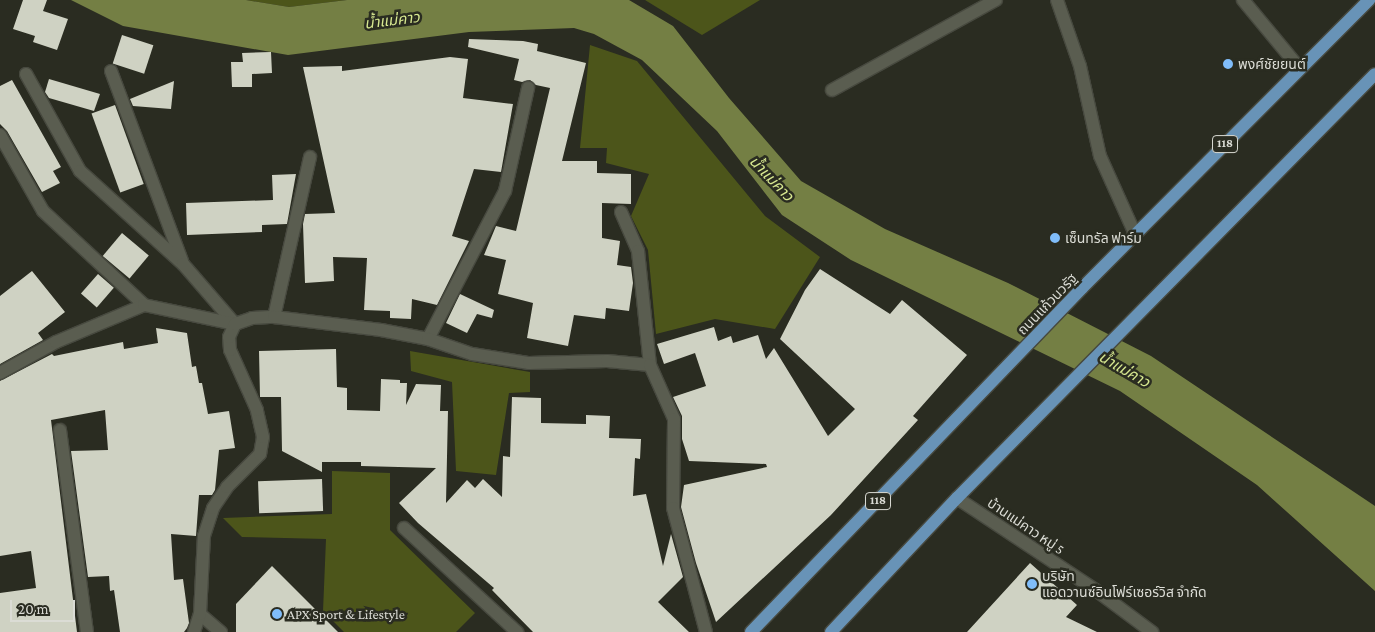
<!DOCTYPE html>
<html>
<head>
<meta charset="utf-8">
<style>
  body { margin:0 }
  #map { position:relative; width:1375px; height:632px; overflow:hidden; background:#2a2c21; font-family:"Crimson Pro","Noto Sans Thai",serif }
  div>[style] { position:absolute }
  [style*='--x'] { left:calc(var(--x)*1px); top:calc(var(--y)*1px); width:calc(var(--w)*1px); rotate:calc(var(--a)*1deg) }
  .forest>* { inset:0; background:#4c551a }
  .water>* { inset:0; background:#747f44 }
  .building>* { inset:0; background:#cfd2c3; transform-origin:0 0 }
  .roads { filter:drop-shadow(1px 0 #47493f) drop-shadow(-1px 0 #47493f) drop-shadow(0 1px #47493f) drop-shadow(0 -1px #47493f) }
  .minor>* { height:12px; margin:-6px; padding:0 6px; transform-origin:6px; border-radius:6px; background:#5a5d50 }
  .major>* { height:12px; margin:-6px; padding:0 6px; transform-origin:6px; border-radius:6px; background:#6893b7 }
  .dots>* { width:14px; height:14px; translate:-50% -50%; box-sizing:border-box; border:2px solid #2a2c21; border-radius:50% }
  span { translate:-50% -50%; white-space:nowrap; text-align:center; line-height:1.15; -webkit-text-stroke:5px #2a2c21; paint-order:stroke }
  .shield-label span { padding:1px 4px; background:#2a2c21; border:1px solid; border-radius:4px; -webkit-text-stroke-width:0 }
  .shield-label { font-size:12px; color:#dbdcd5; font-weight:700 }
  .poi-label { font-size:14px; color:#dbdcd5 }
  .left { translate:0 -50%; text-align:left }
  .street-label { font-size:14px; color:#dbdcd5 }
  .water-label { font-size:15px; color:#d7e890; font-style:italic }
  .scale { position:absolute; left:10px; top:600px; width:65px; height:22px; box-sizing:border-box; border:2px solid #dbdcd5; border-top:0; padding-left:6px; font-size:15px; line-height:18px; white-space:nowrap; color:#dbdcd5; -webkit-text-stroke:4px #2a2c21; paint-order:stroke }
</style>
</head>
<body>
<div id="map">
  <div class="forest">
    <div style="clip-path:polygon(246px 0,347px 0,289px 7px)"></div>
    <div style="clip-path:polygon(645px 0,760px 0,702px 35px)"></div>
    <div style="clip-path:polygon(590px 45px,637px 61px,765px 216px,820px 257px,775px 329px,715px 319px,656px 334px,648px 250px,631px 216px,649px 174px,606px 163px,607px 148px,580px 148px)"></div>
    <div style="clip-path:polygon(410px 351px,530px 372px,530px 392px,509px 393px,496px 475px,456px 471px,452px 382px,411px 371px)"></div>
    <div style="clip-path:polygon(332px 471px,390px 473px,390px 530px,475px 613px,456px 632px,344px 632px,323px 611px,326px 539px,242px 537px,223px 518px,332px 514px)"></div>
  </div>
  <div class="water">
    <div style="clip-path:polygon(71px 0,246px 0,289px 7px,347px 0,629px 0,673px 26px,729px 98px,801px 181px,885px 229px,1008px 283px,1151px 356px,1375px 506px,1375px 591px,1257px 485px,1120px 391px,851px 260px,782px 215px,717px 131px,642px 60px,594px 34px,574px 28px,469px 32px,288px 55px,123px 26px)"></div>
  </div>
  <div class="building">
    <div style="clip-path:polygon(23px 0,47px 0,43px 11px,68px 19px,57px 50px,33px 42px,35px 36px,13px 29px)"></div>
    <div style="left:122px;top:35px;width:33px;height:30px;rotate:18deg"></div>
    <div style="clip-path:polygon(469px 39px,523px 41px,538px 44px,537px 51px,586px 63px,562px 161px,597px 161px,597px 173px,631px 174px,631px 204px,602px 203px,602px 238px,620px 241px,617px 265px,631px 267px,633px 283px,629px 311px,606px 308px,605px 319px,574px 315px,568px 346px,527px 338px,533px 303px,498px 294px,506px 260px,484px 255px,496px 226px,516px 231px,550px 88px,536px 85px,530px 80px,522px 82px,514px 80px,519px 59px,468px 47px)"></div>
    <div style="clip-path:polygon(271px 52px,272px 73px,252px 74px,252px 87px,232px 87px,231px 62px,243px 62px,242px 53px)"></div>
    <div style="clip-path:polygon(450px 57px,468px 59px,463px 98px,513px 104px,501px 172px,474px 169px,452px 236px,469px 241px,437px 305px,412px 299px,411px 319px,390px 318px,390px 311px,364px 310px,367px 258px,333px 257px,334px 281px,305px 283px,303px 224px,305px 214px,335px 213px,303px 67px,342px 66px,342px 71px)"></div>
    <div style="clip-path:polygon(49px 79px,100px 94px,94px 111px,49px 98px,45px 92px)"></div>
    <div style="clip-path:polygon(12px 80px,61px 167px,53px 171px,60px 183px,42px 192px,7px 131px,0 124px,0 86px)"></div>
    <div style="clip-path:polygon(174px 81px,171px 109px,133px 106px,130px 99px)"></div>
    <div style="left:115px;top:105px;width:84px;height:25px;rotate:70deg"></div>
    <div style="clip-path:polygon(296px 174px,287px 224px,262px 225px,262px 232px,187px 235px,186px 203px,273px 200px,272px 175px)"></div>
    <div style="left:122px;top:233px;width:35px;height:30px;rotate:40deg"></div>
    <div style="clip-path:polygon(820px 269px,890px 314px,902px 300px,967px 355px,913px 416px,918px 420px,831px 515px,716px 622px,696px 563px,681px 507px,684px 485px,767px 467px,766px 464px,689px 461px,682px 439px,682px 416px,673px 397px,706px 386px,695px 353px,664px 364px,657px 344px,714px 327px,718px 341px,731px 336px,733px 343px,758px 335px,766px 359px,774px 348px,828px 436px,855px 409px,780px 339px,805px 290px)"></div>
    <div style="clip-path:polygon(32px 271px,65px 312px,38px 333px,43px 340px,0 364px,0 296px)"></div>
    <div style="left:98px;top:274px;width:21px;height:26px;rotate:41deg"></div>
    <div style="clip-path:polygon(460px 294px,494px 310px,492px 318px,477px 314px,467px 333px,446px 323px)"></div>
    <div style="clip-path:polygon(156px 328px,187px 333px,192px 367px,196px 366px,199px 383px,202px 383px,208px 414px,229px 411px,235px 448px,219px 450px,215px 490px,212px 495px,199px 495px,196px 536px,171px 534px,174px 580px,183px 579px,189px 623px,187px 628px,184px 632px,120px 632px,114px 590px,110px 591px,109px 576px,88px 577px,71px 451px,108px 450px,105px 410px,51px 420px,77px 632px,0 632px,0 593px,36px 588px,31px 551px,0 556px,0 381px,52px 354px,54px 356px,123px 342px,124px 349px,158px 343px)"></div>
    <div style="clip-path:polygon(336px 349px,337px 387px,347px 388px,347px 410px,380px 411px,381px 379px,400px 380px,400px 383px,407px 383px,406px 405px,416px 384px,441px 385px,440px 411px,448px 411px,446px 503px,467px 480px,475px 488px,483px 479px,502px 497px,503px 456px,510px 457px,512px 397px,541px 398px,541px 423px,586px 424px,586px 415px,610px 416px,609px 438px,641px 439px,640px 459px,635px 458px,633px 496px,646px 494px,663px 566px,671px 534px,683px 577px,658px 602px,689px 632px,533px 632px,492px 590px,494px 588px,418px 523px,399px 503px,436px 468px,361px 466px,361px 462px,322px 462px,322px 472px,282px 451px,281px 397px,260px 397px,259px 351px)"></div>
    <div style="left:322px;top:479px;width:32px;height:64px;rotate:88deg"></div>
    <div style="clip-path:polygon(1030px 563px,1077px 605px,1066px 617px,1097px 632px,967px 632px)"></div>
    <div style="clip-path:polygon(272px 566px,338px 632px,236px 632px,236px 604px)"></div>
  </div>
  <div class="roads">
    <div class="minor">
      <div style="--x:1057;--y:0;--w:70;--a:70.8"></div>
      <div style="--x:1080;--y:66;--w:92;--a:77.5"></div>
      <div style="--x:1100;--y:156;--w:85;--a:65.8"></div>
      <div style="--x:1243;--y:0;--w:89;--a:50.4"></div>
      <div style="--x:111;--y:71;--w:203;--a:69.5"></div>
      <div style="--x:26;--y:74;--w:111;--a:60.9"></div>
      <div style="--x:80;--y:171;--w:139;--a:42.1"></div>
      <div style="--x:183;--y:264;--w:79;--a:49.1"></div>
      <div style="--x:832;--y:90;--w:187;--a:-28.8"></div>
      <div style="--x:0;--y:135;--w:87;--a:60.5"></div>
      <div style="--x:43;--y:211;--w:138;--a:42.9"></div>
      <div style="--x:621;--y:212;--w:43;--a:66.4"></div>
      <div style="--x:638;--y:251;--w:115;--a:84"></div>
      <div style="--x:274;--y:317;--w:164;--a:-77.3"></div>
      <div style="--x:428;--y:339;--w:167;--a:-62.5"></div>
      <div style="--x:505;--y:191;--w:106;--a:-77.4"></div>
      <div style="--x:0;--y:373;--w:64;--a:-29"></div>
      <div style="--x:56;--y:342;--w:95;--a:-22.8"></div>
      <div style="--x:144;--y:305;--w:93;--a:11.8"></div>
      <div style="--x:60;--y:430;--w:204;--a:82.4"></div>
      <div style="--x:957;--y:498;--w:168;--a:33.6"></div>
      <div style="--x:1097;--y:591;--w:69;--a:36.7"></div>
      <div style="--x:404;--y:528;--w:154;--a:42.6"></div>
      <div style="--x:200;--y:614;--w:28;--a:41"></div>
      <div style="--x:194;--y:632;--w:19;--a:-72"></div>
      <div style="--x:200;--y:614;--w:78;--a:-87.1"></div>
      <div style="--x:204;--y:536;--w:29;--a:-72"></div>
      <div style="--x:213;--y:508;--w:25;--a:-56"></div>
      <div style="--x:227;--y:487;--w:47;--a:-45"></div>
      <div style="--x:260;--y:454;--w:17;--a:-80"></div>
      <div style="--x:263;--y:437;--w:28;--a:-103"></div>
      <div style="--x:257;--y:410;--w:66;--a:-114.2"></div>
      <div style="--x:230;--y:350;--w:13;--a:-94"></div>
      <div style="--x:229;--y:337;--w:14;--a:-65"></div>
      <div style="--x:235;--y:324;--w:18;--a:-19"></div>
      <div style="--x:252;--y:318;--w:22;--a:-3"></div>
      <div style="--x:274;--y:317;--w:108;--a:6.9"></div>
      <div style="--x:381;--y:330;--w:48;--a:10.8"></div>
      <div style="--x:428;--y:339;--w:46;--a:18.8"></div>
      <div style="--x:472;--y:354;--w:58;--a:9"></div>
      <div style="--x:529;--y:363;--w:78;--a:-1.5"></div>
      <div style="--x:607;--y:361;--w:43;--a:5.3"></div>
      <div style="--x:650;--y:365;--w:59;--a:66"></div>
      <div style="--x:674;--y:419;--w:89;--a:90.6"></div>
      <div style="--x:673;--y:508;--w:128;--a:75.1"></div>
    </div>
    <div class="major">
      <div style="--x:751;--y:632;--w:477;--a:-46.1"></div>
      <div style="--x:1082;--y:288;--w:407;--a:-45.1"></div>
      <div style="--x:831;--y:632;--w:184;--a:-46.8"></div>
      <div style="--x:957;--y:498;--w:595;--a:-45.41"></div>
    </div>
  </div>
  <div class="dots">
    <div style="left:1228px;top:64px;background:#80bdfa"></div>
    <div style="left:1055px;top:238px;background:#80bdfa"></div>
    <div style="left:1032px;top:584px;background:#80bdfa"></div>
    <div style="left:277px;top:614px;background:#80bdfa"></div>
  </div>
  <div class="shield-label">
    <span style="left:1225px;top:144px">118</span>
    <span style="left:878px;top:501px">118</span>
  </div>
  <div class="poi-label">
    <span class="left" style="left:1238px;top:64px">พงศ์ชัยยนต์</span>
    <span class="left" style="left:1065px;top:238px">เซ็นทรัล ฟาร์ม</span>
    <span class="left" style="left:1042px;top:584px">บริษัท<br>แอดวานซ์อินโฟร์เซอร์วิส จำกัด</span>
    <span class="left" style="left:287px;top:614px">APX Sport &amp; Lifestyle</span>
  </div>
  <div class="street-label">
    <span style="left:1047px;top:304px;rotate:-46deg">ถนนแก้วนวรัฐ</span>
    <span style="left:1026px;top:526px;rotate:34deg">บ้านแม่คาว หมู่ 5</span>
  </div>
  <div class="water-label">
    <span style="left:392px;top:21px;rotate:-7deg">น้ำแม่คาว</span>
    <span style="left:771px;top:179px;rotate:46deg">น้ำแม่คาว</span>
    <span style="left:1124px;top:370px;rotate:30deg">น้ำแม่คาว</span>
  </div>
  <div class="scale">20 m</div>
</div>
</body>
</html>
